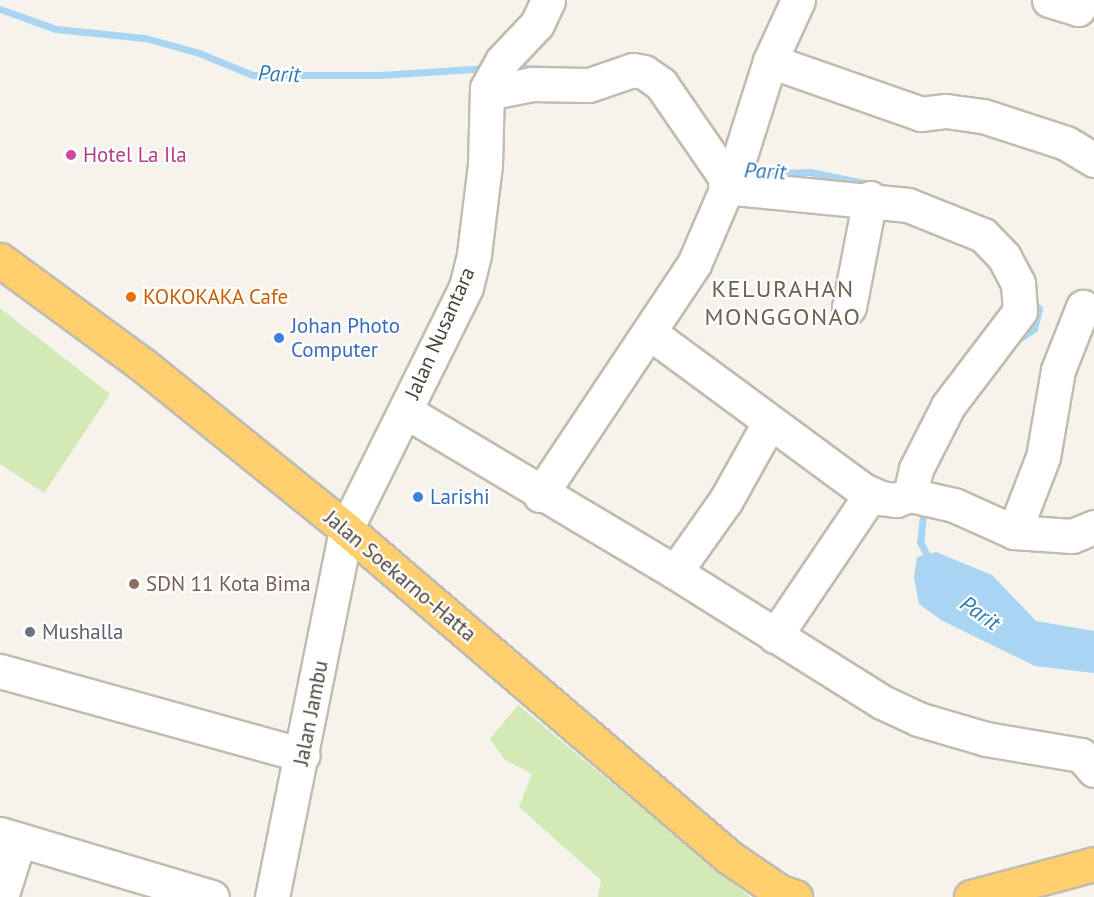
<!DOCTYPE html>
<html>
<head>
<meta charset="utf-8">
<style>
  body { margin:0 }
  #map { position:relative; width:1094px; height:897px; overflow:hidden; background:#f6f3ec; font-family:"PT Sans",sans-serif }
  div>[style] { position:absolute }
  [style*='--x'] { left:calc(var(--x)*1px); top:calc(var(--y)*1px); width:calc(var(--w)*1px); rotate:calc(var(--a)*1deg) }
  .green>* { inset:0; background:#d2eab5 }
  .water>* { inset:0; background:#a9d4f2 }
  .stream>* { height:7px; margin:-3.5px; padding:0 3.5px; transform-origin:3.5px; border-radius:3.5px; background:#a9d4f2 }
  .roads { filter:drop-shadow(2px 0 #c2bbae) drop-shadow(-2px 0 #c2bbae) drop-shadow(0 2px #c2bbae) drop-shadow(0 -2px #c2bbae) }
  .minor>* { height:33px; margin:-16.5px; padding:0 16.5px; transform-origin:16.5px; border-radius:16.5px; background:#fff }
  .highway>* { height:33px; margin:-16.5px; padding:0 16.5px; transform-origin:16.5px; border-radius:16.5px; background:#ffcf6e }
  .dots>* { width:16px; height:16px; translate:-50% -50%; box-sizing:border-box; border:3px solid #fff; border-radius:50% }
  span { translate:-50% -50%; white-space:nowrap; text-align:center; line-height:1.15; -webkit-text-stroke:4.5px #fff; paint-order:stroke }
  .hotel-label { font-size:21px; color:#b23c85 }
  .left { translate:0 -50%; text-align:left }
  .food-label { font-size:21px; color:#c56008 }
  .shop-label { font-size:21px; color:#366cbe }
  .street-label { font-size:21px; color:#4b4439 }
  .education-label { font-size:21px; color:#785e54 }
  .worship-label { font-size:21px; color:#5b616d }
  .water-label { font-size:22px; color:#2e7ab2; font-style:italic }
  .quarter-label { font-size:24px; color:#6e6250; letter-spacing:1.5px }
</style>
</head>
<body>
<div id="map">
  <div class="green">
    <div style="clip-path:polygon(0 308px,110px 394px,44px 493px,0 464px)"></div>
    <div style="clip-path:polygon(518px 705px,560px 740px,750px 897px,598px 897px,601px 880px,519px 807px,532px 774px,505px 760px,490px 739px)"></div>
  </div>
  <div class="water">
    <div style="clip-path:polygon(936px 552px,992px 575px,1036px 621px,1094px 631px,1094px 673px,1035px 666px,941px 620px,919px 604px,914px 577px,917px 557px)"></div>
  </div>
  <div class="stream">
    <div style="--x:0;--y:9;--w:59;--a:19.7"></div>
    <div style="--x:56;--y:29;--w:89;--a:5.8"></div>
    <div style="--x:145;--y:38;--w:56;--a:15.5"></div>
    <div style="--x:199;--y:53;--w:58;--a:22.2"></div>
    <div style="--x:253;--y:75;--w:127;--a:0"></div>
    <div style="--x:380;--y:75;--w:108;--a:-3.7"></div>
    <div style="--x:511;--y:67;--w:40;--a:2.9"></div>
    <div style="--x:754;--y:174;--w:56;--a:-2"></div>
    <div style="--x:810;--y:172;--w:65;--a:11.5"></div>
    <div style="--x:1015;--y:341;--w:22;--a:-32"></div>
    <div style="--x:1034;--y:329;--w:21;--a:-76"></div>
    <div style="--x:1039;--y:309;--w:12;--a:-132"></div>
    <div style="--x:924;--y:506;--w:36;--a:96"></div>
    <div style="--x:920;--y:542;--w:21;--a:62"></div>
  </div>
  <div class="roads">
    <div class="minor">
      <div style="--x:1049;--y:0;--w:30;--a:17"></div>
      <div style="--x:1078;--y:9;--w:9;--a:-72"></div>
      <div style="--x:770;--y:61;--w:160;--a:19.3"></div>
      <div style="--x:921;--y:114;--w:25;--a:-7"></div>
      <div style="--x:946;--y:111;--w:37;--a:8"></div>
      <div style="--x:983;--y:116;--w:87;--a:18"></div>
      <div style="--x:1066;--y:143;--w:33;--a:31"></div>
      <div style="--x:487;--y:93;--w:46;--a:-11.3"></div>
      <div style="--x:532;--y:84;--w:57;--a:1"></div>
      <div style="--x:589;--y:85;--w:46;--a:-18.8"></div>
      <div style="--x:633;--y:70;--w:11;--a:10"></div>
      <div style="--x:644;--y:72;--w:21;--a:35"></div>
      <div style="--x:661;--y:84;--w:118;--a:55.4"></div>
      <div style="--x:725;--y:187;--w:184;--a:5.6"></div>
      <div style="--x:908;--y:205;--w:81;--a:21.8"></div>
      <div style="--x:983;--y:235;--w:30;--a:46"></div>
      <div style="--x:1004;--y:257;--w:30;--a:62"></div>
      <div style="--x:1018;--y:283;--w:28;--a:86"></div>
      <div style="--x:1020;--y:311;--w:119;--a:127.2"></div>
      <div style="--x:948;--y:406;--w:71;--a:116.9"></div>
      <div style="--x:916;--y:469;--w:27;--a:103"></div>
      <div style="--x:910;--y:495;--w:45;--a:12.8"></div>
      <div style="--x:954;--y:505;--w:66;--a:24.2"></div>
      <div style="--x:1014;--y:532;--w:58;--a:3.9"></div>
      <div style="--x:1072;--y:536;--w:24;--a:-22"></div>
      <div style="--x:849;--y:307;--w:111;--a:-79.1"></div>
      <div style="--x:650;--y:333;--w:265;--a:36.4"></div>
      <div style="--x:863;--y:490;--w:20;--a:24"></div>
      <div style="--x:881;--y:498;--w:15;--a:8"></div>
      <div style="--x:896;--y:500;--w:15;--a:-20"></div>
      <div style="--x:405;--y:411;--w:314;--a:30.8"></div>
      <div style="--x:675;--y:572;--w:244;--a:32.1"></div>
      <div style="--x:882;--y:702;--w:40;--a:25"></div>
      <div style="--x:918;--y:719;--w:71;--a:16.4"></div>
      <div style="--x:986;--y:739;--w:96;--a:9.6"></div>
      <div style="--x:1081;--y:755;--w:20;--a:49"></div>
      <div style="--x:540;--y:495;--w:278;--a:-56.3"></div>
      <div style="--x:694;--y:264;--w:111;--a:-66.7"></div>
      <div style="--x:738;--y:162;--w:106;--a:-72.4"></div>
      <div style="--x:770;--y:61;--w:67;--a:-65.3"></div>
      <div style="--x:1014;--y:532;--w:80;--a:-68.9"></div>
      <div style="--x:1043;--y:457;--w:88;--a:-80.2"></div>
      <div style="--x:1058;--y:370;--w:68;--a:-68.4"></div>
      <div style="--x:675;--y:572;--w:88;--a:-54.7"></div>
      <div style="--x:726;--y:500;--w:88;--a:-60.8"></div>
      <div style="--x:775;--y:636;--w:171;--a:-55.9"></div>
      <div style="--x:0;--y:671;--w:314;--a:15.5"></div>
      <div style="--x:0;--y:834;--w:221;--a:16.6"></div>
      <div style="--x:1;--y:897;--w:60;--a:-72.5"></div>
      <div style="--x:272;--y:897;--w:375;--a:-78.6"></div>
      <div style="--x:346;--y:529;--w:270;--a:-63.6"></div>
      <div style="--x:466;--y:287;--w:34;--a:-76"></div>
      <div style="--x:474;--y:254;--w:90;--a:-83"></div>
      <div style="--x:485;--y:165;--w:77;--a:-88.5"></div>
      <div style="--x:487;--y:88;--w:31;--a:-61"></div>
      <div style="--x:502;--y:61;--w:51;--a:-46.6"></div>
      <div style="--x:537;--y:24;--w:26;--a:-65"></div>
    </div>
    <div class="highway">
      <div style="--x:0;--y:260;--w:177;--a:36.3"></div>
      <div style="--x:143;--y:365;--w:261;--a:38.9"></div>
      <div style="--x:346;--y:529;--w:504;--a:40.58"></div>
      <div style="--x:729;--y:857;--w:62;--a:34.5"></div>
      <div style="--x:780;--y:892;--w:16;--a:18"></div>
      <div style="--x:971;--y:897;--w:127;--a:-15"></div>
    </div>
  </div>
  <div class="dots">
    <div style="left:71px;top:155px;background:#d1479c"></div>
    <div style="left:131px;top:297px;background:#e8710a"></div>
    <div style="left:279px;top:338px;background:#3f7fe0"></div>
    <div style="left:418px;top:497px;background:#3f7fe0"></div>
    <div style="left:134px;top:584px;background:#8d6e63"></div>
    <div style="left:30px;top:632px;background:#6b7280"></div>
  </div>
  <div class="hotel-label">
    <span class="left" style="left:83px;top:155px">Hotel La Ila</span>
  </div>
  <div class="food-label">
    <span class="left" style="left:143px;top:297px">KOKOKAKA Cafe</span>
  </div>
  <div class="shop-label">
    <span class="left" style="left:291px;top:338px">Johan Photo<br>Computer</span>
    <span class="left" style="left:430px;top:497px">Larishi</span>
  </div>
  <div class="street-label">
    <span style="left:440px;top:333px;rotate:-66deg">Jalan Nusantara</span>
    <span style="left:400px;top:576px;rotate:40deg">Jalan Soekarno-Hatta</span>
    <span style="left:311px;top:713px;rotate:-79deg">Jalan Jambu</span>
  </div>
  <div class="education-label">
    <span class="left" style="left:146px;top:584px">SDN 11 Kota Bima</span>
  </div>
  <div class="worship-label">
    <span class="left" style="left:42px;top:632px">Mushalla</span>
  </div>
  <div class="water-label">
    <span style="left:279px;top:74px;rotate:2deg">Parit</span>
    <span style="left:765px;top:171px;rotate:3deg">Parit</span>
    <span style="left:980px;top:613px;rotate:35deg">Parit</span>
  </div>
  <div class="quarter-label">
    <span style="left:783px;top:303px">KELURAHAN<br>MONGGONAO</span>
  </div>
</div>
</body>
</html>
